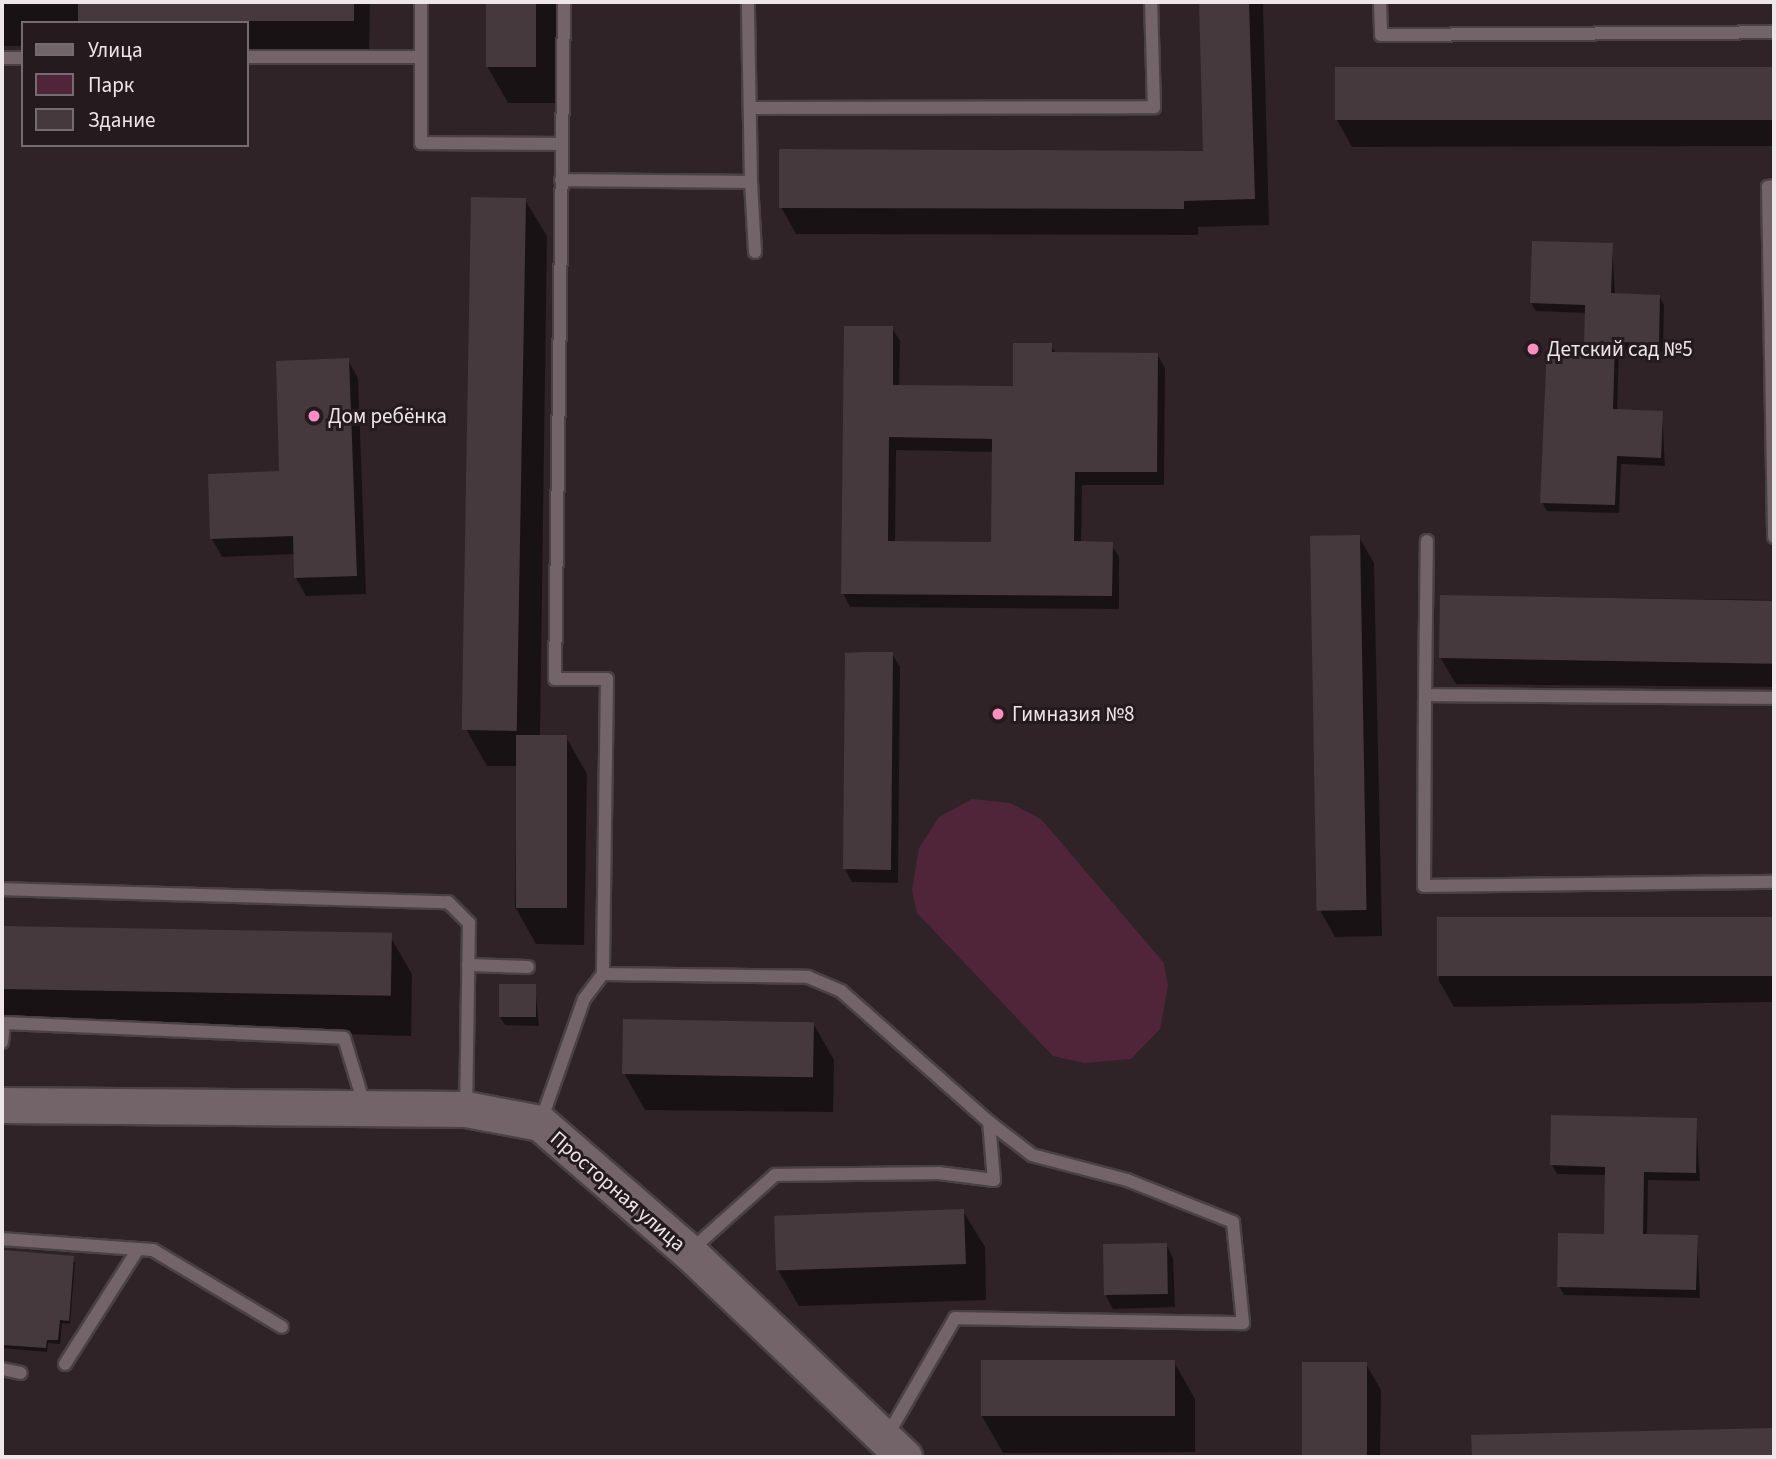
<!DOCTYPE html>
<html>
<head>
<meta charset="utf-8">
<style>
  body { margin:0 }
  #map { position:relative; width:1776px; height:1459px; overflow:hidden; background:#2f2328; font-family:"Source Sans 3",sans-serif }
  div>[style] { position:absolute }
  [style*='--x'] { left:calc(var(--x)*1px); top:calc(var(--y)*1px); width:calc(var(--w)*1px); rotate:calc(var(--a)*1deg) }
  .green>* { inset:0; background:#512539 }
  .shadow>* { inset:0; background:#0007 }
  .building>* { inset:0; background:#45393e; transform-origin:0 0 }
  .roads { filter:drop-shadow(2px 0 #4a4145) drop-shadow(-2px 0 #4a4145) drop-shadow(0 2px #4a4145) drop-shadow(0 -2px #4a4145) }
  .lane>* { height:12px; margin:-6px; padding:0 6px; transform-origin:6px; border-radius:6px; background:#726469 }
  .secondary>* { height:35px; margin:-17.5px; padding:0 17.5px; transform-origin:17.5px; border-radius:17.5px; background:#726469 }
  .dots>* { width:19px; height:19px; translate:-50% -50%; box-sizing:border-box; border:4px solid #251a1e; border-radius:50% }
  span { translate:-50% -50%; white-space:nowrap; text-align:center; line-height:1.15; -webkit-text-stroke:6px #251a1e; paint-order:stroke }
  .poi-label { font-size:21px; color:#eee6e9 }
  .left { translate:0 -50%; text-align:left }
  .street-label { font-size:21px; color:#eee6e9 }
  .frame { position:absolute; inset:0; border:4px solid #eee6e9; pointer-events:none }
  .legend { position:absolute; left:21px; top:21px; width:228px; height:126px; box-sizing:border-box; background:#251a1e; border:2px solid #756c6f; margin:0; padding:9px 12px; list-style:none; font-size:21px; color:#eee6e9 }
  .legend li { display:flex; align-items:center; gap:14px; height:35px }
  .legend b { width:35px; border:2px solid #756c6f }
</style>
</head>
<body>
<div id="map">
  <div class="green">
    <div style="clip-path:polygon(972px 799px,1010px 803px,1041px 819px,1164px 963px,1168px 986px,1160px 1029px,1131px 1059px,1084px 1063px,1053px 1056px,917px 913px,912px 890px,919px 848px,939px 817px)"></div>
  </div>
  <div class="shadow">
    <div style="clip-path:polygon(2px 2px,370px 2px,369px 51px,247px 50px,247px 23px,23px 23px,23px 46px,2px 46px)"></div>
    <div style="clip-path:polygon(488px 2px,557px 2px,556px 103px,508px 103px,487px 66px)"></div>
    <div style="clip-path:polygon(1201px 2px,1263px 2px,1269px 225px,1198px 227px,1198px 235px,796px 234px,781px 207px,1205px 152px)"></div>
    <div style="clip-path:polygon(1774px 68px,1774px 146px,1352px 147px,1337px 120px,1337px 69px)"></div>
    <div style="clip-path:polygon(525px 200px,547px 236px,540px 737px,566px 737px,587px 774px,584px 945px,536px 944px,515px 907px,517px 766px,487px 766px,466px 729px)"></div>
    <div style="clip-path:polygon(1612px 245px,1615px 295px,1659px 296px,1664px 305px,1663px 352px,1619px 350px,1617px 411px,1662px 413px,1665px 466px,1621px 464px,1619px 513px,1547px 511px,1542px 502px,1585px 349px,1586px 313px,1536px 311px,1531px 303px)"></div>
    <div style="clip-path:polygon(evenodd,892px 328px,900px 341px,899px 387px,1015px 388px,1051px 345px,1056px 354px,1157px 354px,1165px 368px,1164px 485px,1082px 485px,1081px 543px,1111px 544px,1119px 557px,1119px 609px,850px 607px,843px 593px,892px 328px,896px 450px,994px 452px,993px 544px,895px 543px,896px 450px)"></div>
    <div style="clip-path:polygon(348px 360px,358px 378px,366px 594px,306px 596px,296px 578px,295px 554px,222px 557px,212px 539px,281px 473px)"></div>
    <div style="clip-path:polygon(1359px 537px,1374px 563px,1382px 936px,1335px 937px,1320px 910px)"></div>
    <div style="clip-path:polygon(1441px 596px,1774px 600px,1774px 687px,1456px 684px,1440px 657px)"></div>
    <div style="clip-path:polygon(892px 654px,900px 667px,898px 883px,852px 882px,845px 869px)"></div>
    <div style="clip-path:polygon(1774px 918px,1774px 1002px,1454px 1007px,1439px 981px,1438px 923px)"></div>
    <div style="clip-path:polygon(2px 928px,391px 938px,412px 974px,411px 1036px,2px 1025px)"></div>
    <div style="clip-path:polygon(535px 986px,539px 1026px,505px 1025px,500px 1017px)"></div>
    <div style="clip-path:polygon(813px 1023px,834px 1060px,833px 1112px,645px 1110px,624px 1073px)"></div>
    <div style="clip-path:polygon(1696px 1120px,1700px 1181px,1648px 1180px,1647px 1236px,1697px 1237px,1700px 1298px,1564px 1295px,1559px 1286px,1605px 1236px,1607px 1175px,1557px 1174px,1552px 1165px)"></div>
    <div style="clip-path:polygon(963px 1211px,985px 1247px,986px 1300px,799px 1306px,778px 1270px)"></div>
    <div style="clip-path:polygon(1166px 1244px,1173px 1258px,1175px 1307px,1113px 1309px,1106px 1296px)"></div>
    <div style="clip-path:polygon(2px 1252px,75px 1262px,70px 1324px,62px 1323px,60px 1344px,48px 1343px,47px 1352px,2px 1348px)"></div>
    <div style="clip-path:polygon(1174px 1362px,1195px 1399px,1195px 1452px,1003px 1453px,982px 1416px)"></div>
    <div style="clip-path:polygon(1304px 1363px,1366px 1364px,1381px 1390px,1380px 1457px,1304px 1457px)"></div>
    <div style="clip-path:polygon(1774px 1429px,1774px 1457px,1474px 1457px,1473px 1436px)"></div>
  </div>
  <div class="building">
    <div style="left:78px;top:2px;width:276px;height:19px"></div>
    <div style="left:486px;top:2px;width:50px;height:65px"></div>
    <div style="clip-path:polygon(1199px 2px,1249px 2px,1255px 199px,1184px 201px,1184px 209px,779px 208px,779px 149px,1203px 151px)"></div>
    <div style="left:1774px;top:67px;width:53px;height:439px;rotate:90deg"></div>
    <div style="left:471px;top:197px;width:55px;height:533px;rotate:1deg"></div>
    <div style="clip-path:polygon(1532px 241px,1613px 243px,1611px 293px,1660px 295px,1659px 343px,1615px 342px,1613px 409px,1663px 411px,1661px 458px,1617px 456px,1615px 505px,1540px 503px,1547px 346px,1584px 347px,1585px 305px,1530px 303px)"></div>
    <div style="clip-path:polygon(evenodd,844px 326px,893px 326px,893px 385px,1013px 386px,1013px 343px,1052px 343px,1052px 352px,1158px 353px,1157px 472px,1075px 472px,1074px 541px,1113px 542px,1112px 596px,841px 594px,844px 326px,889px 437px,992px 439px,991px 542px,888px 541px,889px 437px)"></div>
    <div style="clip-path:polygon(349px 358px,357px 576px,294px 578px,293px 536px,210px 539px,208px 474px,279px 471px,276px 361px)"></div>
    <div style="left:1360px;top:535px;width:375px;height:50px;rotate:89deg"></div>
    <div style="left:1440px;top:595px;width:334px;height:63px;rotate:1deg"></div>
    <div style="clip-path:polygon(864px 652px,893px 652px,891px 870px,843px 869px,845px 653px)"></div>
    <div style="left:516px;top:735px;width:51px;height:173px"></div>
    <div style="left:1774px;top:917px;width:59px;height:337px;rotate:90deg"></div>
    <div style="left:2px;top:926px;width:390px;height:63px;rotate:1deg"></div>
    <div style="left:499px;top:984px;width:37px;height:33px"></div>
    <div style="left:623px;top:1019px;width:191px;height:55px;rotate:1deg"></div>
    <div style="clip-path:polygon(1551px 1115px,1697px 1118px,1696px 1173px,1644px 1172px,1643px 1234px,1698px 1235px,1696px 1290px,1557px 1287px,1558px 1233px,1604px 1234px,1605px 1167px,1550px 1165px)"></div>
    <div style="left:964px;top:1209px;width:55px;height:190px;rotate:88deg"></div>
    <div style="left:1167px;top:1243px;width:51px;height:64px;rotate:89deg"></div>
    <div style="clip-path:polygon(2px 1250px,74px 1256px,69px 1321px,60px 1320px,58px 1340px,47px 1340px,46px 1348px,2px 1345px)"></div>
    <div style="left:1175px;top:1360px;width:56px;height:194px;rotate:90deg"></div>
    <div style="left:1302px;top:1362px;width:65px;height:95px"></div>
    <div style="clip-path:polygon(1774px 1428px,1774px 1457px,1472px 1457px,1471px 1435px)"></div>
  </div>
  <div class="roads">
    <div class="lane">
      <div style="--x:421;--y:2;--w:141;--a:90"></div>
      <div style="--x:421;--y:143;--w:141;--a:0.4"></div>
      <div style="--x:564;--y:2;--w:677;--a:90.76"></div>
      <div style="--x:555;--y:679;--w:52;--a:0"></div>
      <div style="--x:607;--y:679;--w:295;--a:90.8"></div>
      <div style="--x:603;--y:974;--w:205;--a:0.8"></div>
      <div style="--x:808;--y:977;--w:36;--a:23"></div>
      <div style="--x:841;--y:991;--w:198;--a:41.5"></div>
      <div style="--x:989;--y:1122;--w:58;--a:85.1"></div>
      <div style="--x:994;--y:1180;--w:56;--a:-172.9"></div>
      <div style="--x:938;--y:1173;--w:163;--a:179.3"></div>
      <div style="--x:775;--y:1175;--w:113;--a:138.2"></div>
      <div style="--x:1380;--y:2;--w:33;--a:88"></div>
      <div style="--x:1381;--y:35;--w:393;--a:-0.4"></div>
      <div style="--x:247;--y:57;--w:174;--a:0"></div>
      <div style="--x:2;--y:58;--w:21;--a:0"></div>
      <div style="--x:753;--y:108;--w:401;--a:-0.1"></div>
      <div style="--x:1154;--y:107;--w:105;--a:-91.6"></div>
      <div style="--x:561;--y:180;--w:190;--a:0.6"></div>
      <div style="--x:751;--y:182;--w:180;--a:-91"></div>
      <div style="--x:751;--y:182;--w:70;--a:86.7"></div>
      <div style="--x:1774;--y:186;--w:6;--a:171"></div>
      <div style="--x:1768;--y:187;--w:350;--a:89"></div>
      <div style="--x:1425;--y:695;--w:154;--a:-89.3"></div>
      <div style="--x:1774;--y:698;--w:349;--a:-179.5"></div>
      <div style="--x:1425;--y:695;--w:191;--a:90.3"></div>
      <div style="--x:1424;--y:886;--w:350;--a:-0.7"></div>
      <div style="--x:2;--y:889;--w:446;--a:1.7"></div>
      <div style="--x:448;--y:902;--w:30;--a:45"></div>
      <div style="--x:469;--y:923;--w:185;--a:90.9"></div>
      <div style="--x:468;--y:965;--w:60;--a:1.9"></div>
      <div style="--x:2;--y:1042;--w:19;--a:-84"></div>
      <div style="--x:4;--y:1023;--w:340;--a:2.5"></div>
      <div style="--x:344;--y:1038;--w:69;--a:73.1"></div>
      <div style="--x:541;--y:1121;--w:129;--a:-70.6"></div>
      <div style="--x:584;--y:999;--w:31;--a:-53"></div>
      <div style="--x:2;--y:1239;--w:151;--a:4.2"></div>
      <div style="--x:153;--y:1250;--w:150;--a:30.8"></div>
      <div style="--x:65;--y:1364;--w:136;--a:-57.6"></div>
      <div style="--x:2;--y:1369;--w:19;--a:12"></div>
      <div style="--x:887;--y:1436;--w:136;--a:-60"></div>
      <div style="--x:955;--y:1318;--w:288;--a:1"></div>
      <div style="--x:1243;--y:1323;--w:101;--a:-95.7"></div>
      <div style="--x:1233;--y:1222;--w:114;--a:-158.4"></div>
      <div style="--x:1127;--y:1180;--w:98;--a:-165.3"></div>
      <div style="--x:1032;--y:1155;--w:54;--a:-142.5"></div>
    </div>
    <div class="secondary">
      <div style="--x:2;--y:1105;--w:464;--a:0.5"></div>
      <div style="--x:466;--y:1109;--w:75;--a:10.7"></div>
      <div style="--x:540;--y:1123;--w:197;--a:40.9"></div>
      <div style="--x:689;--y:1252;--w:297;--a:43.6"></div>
    </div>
  </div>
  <div class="dots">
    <div style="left:1533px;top:349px;background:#fd8ec0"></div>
    <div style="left:314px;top:416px;background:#fd8ec0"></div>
    <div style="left:998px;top:714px;background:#fd8ec0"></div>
  </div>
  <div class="poi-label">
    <span class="left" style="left:1547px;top:349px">Детский сад №5</span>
    <span class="left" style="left:328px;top:416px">Дом ребёнка</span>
    <span class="left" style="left:1012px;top:714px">Гимназия №8</span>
  </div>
  <div class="street-label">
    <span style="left:618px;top:1191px;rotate:41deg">Просторная улица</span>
  </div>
  <div class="frame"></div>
  <ul class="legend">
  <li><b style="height:9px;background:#726469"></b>Улица</li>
  <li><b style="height:19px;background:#512539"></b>Парк</li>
  <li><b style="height:19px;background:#45393e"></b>Здание</li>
  </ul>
</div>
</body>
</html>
